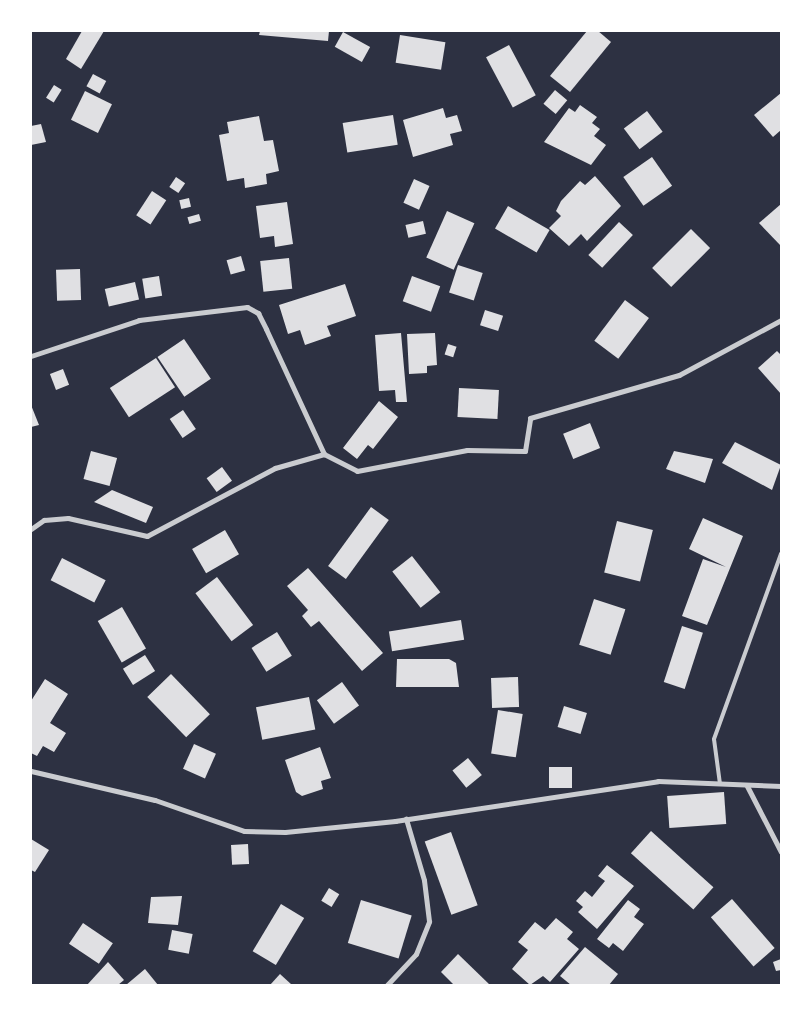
<!DOCTYPE html>
<html>
<head>
<meta charset="utf-8">
<style>
  body { margin:0 }
  #map { position:relative; width:812px; height:1016px; overflow:hidden; background:#2d3142; font-family:Karla,sans-serif }
  div>[style] { position:absolute }
  [style*='--x'] { left:calc(var(--x)*1px); top:calc(var(--y)*1px); width:calc(var(--w)*1px); rotate:calc(var(--a)*1deg) }
  .building>* { inset:0; background:#e0e0e3; transform-origin:0 0 }
  .service>* { height:4px; margin:-2px; padding:0 2px; transform-origin:2px; border-radius:2px; background:#caccd0 }
  .minor>* { height:5px; margin:-2.5px; padding:0 2.5px; transform-origin:2.5px; border-radius:2.5px; background:#caccd0 }
  span { translate:-50% -50%; white-space:nowrap; text-align:center; line-height:1.15; -webkit-text-stroke:5px #fff; paint-order:stroke }
  .frame { position:absolute; inset:0; border:32px solid #fff; pointer-events:none }
</style>
</head>
<body>
<div id="map">
  <div class="building">
    <div style="clip-path:polygon(82px 31px,104px 31px,81px 69px,66px 59px)"></div>
    <div style="clip-path:polygon(260px 31px,329px 31px,328px 41px,259px 35px)"></div>
    <div style="clip-path:polygon(587px 31px,598px 31px,611px 42px,570px 92px,550px 76px)"></div>
    <div style="left:343px;top:32px;width:31px;height:17px;rotate:29deg"></div>
    <div style="left:400px;top:35px;width:46px;height:28px;rotate:9deg"></div>
    <div style="left:509px;top:45px;width:57px;height:26px;rotate:62deg"></div>
    <div style="left:93px;top:74px;width:15px;height:14px;rotate:28deg"></div>
    <div style="left:54px;top:85px;width:9px;height:15px;rotate:32deg"></div>
    <div style="left:555px;top:90px;width:16px;height:18px;rotate:40deg"></div>
    <div style="left:85px;top:91px;width:30px;height:32px;rotate:26deg"></div>
    <div style="clip-path:polygon(781px 93px,781px 130px,773px 137px,754px 115px)"></div>
    <div style="clip-path:polygon(580px 105px,597px 117px,592px 123px,600px 129px,594px 136px,606px 145px,591px 165px,544px 142px,569px 108px,575px 112px)"></div>
    <div style="clip-path:polygon(443px 108px,446px 118px,457px 115px,462px 131px,450px 134px,453px 145px,413px 157px,403px 120px)"></div>
    <div style="left:647px;top:111px;width:26px;height:29px;rotate:53deg"></div>
    <div style="left:393px;top:115px;width:30px;height:51px;rotate:81deg"></div>
    <div style="clip-path:polygon(259px 116px,264px 141px,273px 140px,279px 171px,266px 174px,267px 184px,245px 188px,244px 178px,227px 181px,219px 135px,229px 133px,227px 122px)"></div>
    <div style="clip-path:polygon(41px 124px,46px 142px,31px 145px,31px 126px)"></div>
    <div style="left:652px;top:157px;width:35px;height:35px;rotate:55deg"></div>
    <div style="clip-path:polygon(595px 176px,621px 206px,587px 241px,581px 234px,569px 246px,549px 228px,561px 216px,556px 211px,561px 201px,580px 181px,585px 185px)"></div>
    <div style="left:176px;top:177px;width:11px;height:12px;rotate:34deg"></div>
    <div style="left:414px;top:179px;width:17px;height:26px;rotate:24deg"></div>
    <div style="left:152px;top:191px;width:17px;height:29px;rotate:33deg"></div>
    <div style="left:189px;top:198px;width:9px;height:10px;rotate:77deg"></div>
    <div style="clip-path:polygon(287px 202px,293px 244px,275px 247px,274px 236px,260px 238px,256px 206px)"></div>
    <div style="clip-path:polygon(781px 204px,781px 246px,759px 223px)"></div>
    <div style="left:508px;top:206px;width:48px;height:26px;rotate:30deg"></div>
    <div style="left:447px;top:211px;width:30px;height:51px;rotate:24deg"></div>
    <div style="left:199px;top:214px;width:7px;height:12px;rotate:74deg"></div>
    <div style="left:423px;top:221px;width:13px;height:18px;rotate:77deg"></div>
    <div style="left:619px;top:222px;width:19px;height:45px;rotate:43deg"></div>
    <div style="left:691px;top:229px;width:27px;height:55px;rotate:45deg"></div>
    <div style="left:241px;top:256px;width:15px;height:15px;rotate:74deg"></div>
    <div style="left:289px;top:258px;width:31px;height:29px;rotate:84deg"></div>
    <div style="left:458px;top:265px;width:26px;height:29px;rotate:18deg"></div>
    <div style="left:80px;top:269px;width:31px;height:24px;rotate:88deg"></div>
    <div style="left:159px;top:276px;width:20px;height:17px;rotate:81deg"></div>
    <div style="left:412px;top:276px;width:30px;height:27px;rotate:20deg"></div>
    <div style="left:135px;top:282px;width:18px;height:31px;rotate:77deg"></div>
    <div style="clip-path:polygon(345px 284px,356px 316px,327px 326px,331px 336px,305px 345px,300px 330px,288px 334px,279px 305px)"></div>
    <div style="left:625px;top:300px;width:30px;height:51px;rotate:37deg"></div>
    <div style="left:485px;top:310px;width:19px;height:16px;rotate:18deg"></div>
    <div style="clip-path:polygon(401px 333px,407px 402px,396px 402px,395px 390px,379px 391px,375px 335px)"></div>
    <div style="clip-path:polygon(435px 333px,437px 365px,427px 366px,427px 373px,409px 374px,407px 334px)"></div>
    <div style="left:184px;top:339px;width:48px;height:32px;rotate:56deg"></div>
    <div style="left:448px;top:344px;width:9px;height:11px;rotate:18deg"></div>
    <div style="clip-path:polygon(777px 351px,781px 355px,781px 394px,758px 368px)"></div>
    <div style="left:156px;top:358px;width:35px;height:55px;rotate:57deg"></div>
    <div style="left:63px;top:369px;width:17px;height:14px;rotate:69deg"></div>
    <div style="left:459px;top:388px;width:40px;height:29px;rotate:3deg"></div>
    <div style="clip-path:polygon(379px 401px,398px 417px,373px 449px,368px 445px,357px 459px,343px 448px)"></div>
    <div style="clip-path:polygon(31px 405px,39px 425px,31px 427px)"></div>
    <div style="left:183px;top:410px;width:23px;height:16px;rotate:56deg"></div>
    <div style="left:590px;top:423px;width:27px;height:29px;rotate:68deg"></div>
    <div style="clip-path:polygon(735px 442px,781px 465px,772px 490px,722px 463px)"></div>
    <div style="left:91px;top:451px;width:27px;height:29px;rotate:15deg"></div>
    <div style="clip-path:polygon(674px 451px,713px 459px,705px 483px,666px 469px)"></div>
    <div style="left:222px;top:467px;width:17px;height:19px;rotate:54deg"></div>
    <div style="clip-path:polygon(112px 490px,153px 507px,146px 523px,94px 502px)"></div>
    <div style="left:371px;top:507px;width:22px;height:73px;rotate:36deg"></div>
    <div style="clip-path:polygon(703px 518px,743px 536px,707px 625px,682px 616px,703px 559px,726px 567px,689px 549px)"></div>
    <div style="left:617px;top:521px;width:37px;height:53px;rotate:14deg"></div>
    <div style="left:225px;top:530px;width:28px;height:38px;rotate:60deg"></div>
    <div style="left:412px;top:556px;width:46px;height:25px;rotate:52deg"></div>
    <div style="left:62px;top:558px;width:49px;height:25px;rotate:27deg"></div>
    <div style="clip-path:polygon(308px 568px,383px 653px,362px 671px,319px 621px,311px 627px,302px 616px,308px 610px,287px 586px)"></div>
    <div style="left:217px;top:577px;width:60px;height:27px;rotate:53deg"></div>
    <div style="left:594px;top:599px;width:33px;height:48px;rotate:18deg"></div>
    <div style="left:122px;top:607px;width:48px;height:28px;rotate:60deg"></div>
    <div style="left:461px;top:620px;width:20px;height:73px;rotate:81deg"></div>
    <div style="left:682px;top:626px;width:22px;height:59px;rotate:18deg"></div>
    <div style="left:277px;top:632px;width:28px;height:30px;rotate:58deg"></div>
    <div style="left:145px;top:655px;width:19px;height:26px;rotate:58deg"></div>
    <div style="clip-path:polygon(397px 659px,449px 659px,456px 663px,459px 687px,396px 687px)"></div>
    <div style="left:171px;top:674px;width:56px;height:33px;rotate:46deg"></div>
    <div style="left:518px;top:677px;width:30px;height:27px;rotate:88deg"></div>
    <div style="clip-path:polygon(45px 679px,68px 694px,50px 723px,66px 733px,54px 752px,43px 746px,37px 756px,31px 753px,31px 701px)"></div>
    <div style="left:342px;top:682px;width:29px;height:31px;rotate:54deg"></div>
    <div style="left:309px;top:697px;width:33px;height:54px;rotate:79deg"></div>
    <div style="left:564px;top:706px;width:24px;height:22px;rotate:17deg"></div>
    <div style="left:498px;top:710px;width:25px;height:44px;rotate:9deg"></div>
    <div style="left:194px;top:744px;width:24px;height:27px;rotate:24deg"></div>
    <div style="clip-path:polygon(320px 747px,331px 778px,321px 781px,323px 789px,302px 796px,296px 792px,285px 760px)"></div>
    <div style="left:468px;top:758px;width:22px;height:20px;rotate:51deg"></div>
    <div style="left:549px;top:767px;width:23px;height:21px"></div>
    <div style="left:724px;top:792px;width:32px;height:57px;rotate:86deg"></div>
    <div style="left:651px;top:831px;width:84px;height:30px;rotate:42deg"></div>
    <div style="left:451px;top:832px;width:78px;height:28px;rotate:70deg"></div>
    <div style="clip-path:polygon(31px 839px,49px 850px,35px 872px,31px 870px)"></div>
    <div style="left:248px;top:844px;width:20px;height:17px;rotate:87deg"></div>
    <div style="clip-path:polygon(607px 865px,634px 886px,597px 929px,578px 912px,583px 907px,576px 901px,585px 891px,592px 897px,605px 881px,598px 876px)"></div>
    <div style="left:329px;top:888px;width:12px;height:15px;rotate:31deg"></div>
    <div style="clip-path:polygon(182px 896px,178px 925px,148px 923px,151px 897px)"></div>
    <div style="left:732px;top:899px;width:65px;height:28px;rotate:49deg"></div>
    <div style="left:361px;top:900px;width:53px;height:45px;rotate:17deg"></div>
    <div style="clip-path:polygon(628px 900px,640px 909px,634px 917px,644px 924px,623px 951px,613px 943px,609px 948px,597px 939px)"></div>
    <div style="left:281px;top:904px;width:27px;height:55px;rotate:31deg"></div>
    <div style="clip-path:polygon(556px 918px,573px 932px,567px 939px,579px 949px,550px 982px,543px 976px,530px 985px,512px 969px,528px 950px,518px 942px,535px 922px,545px 930px)"></div>
    <div style="left:83px;top:923px;width:36px;height:25px;rotate:34deg"></div>
    <div style="left:172px;top:930px;width:21px;height:20px;rotate:11deg"></div>
    <div style="clip-path:polygon(585px 947px,618px 974px,609px 985px,571px 985px,560px 976px)"></div>
    <div style="clip-path:polygon(458px 954px,490px 985px,454px 985px,441px 972px)"></div>
    <div style="clip-path:polygon(781px 959px,781px 970px,776px 971px,773px 962px)"></div>
    <div style="clip-path:polygon(108px 962px,124px 980px,118px 985px,87px 985px)"></div>
    <div style="clip-path:polygon(145px 969px,158px 985px,126px 985px)"></div>
    <div style="clip-path:polygon(280px 974px,292px 985px,270px 985px)"></div>
  </div>
  <div class="service">
    <div style="--x:720;--y:784;--w:45;--a:-97.6"></div>
    <div style="--x:714;--y:739;--w:197;--a:-70.1"></div>
  </div>
  <div class="minor">
    <div style="--x:31;--y:356;--w:114;--a:-18.4"></div>
    <div style="--x:139;--y:320;--w:109;--a:-6.9"></div>
    <div style="--x:247;--y:307;--w:13;--a:29"></div>
    <div style="--x:258;--y:313;--w:18;--a:63"></div>
    <div style="--x:266;--y:329;--w:138;--a:65.1"></div>
    <div style="--x:31;--y:529;--w:16;--a:-35"></div>
    <div style="--x:44;--y:520;--w:24;--a:-5"></div>
    <div style="--x:68;--y:518;--w:81;--a:12.8"></div>
    <div style="--x:147;--y:536;--w:145;--a:-28"></div>
    <div style="--x:275;--y:468;--w:51;--a:-15.9"></div>
    <div style="--x:324;--y:454;--w:37;--a:27"></div>
    <div style="--x:357;--y:471;--w:112;--a:-10.8"></div>
    <div style="--x:467;--y:450;--w:58;--a:1"></div>
    <div style="--x:525;--y:451;--w:33;--a:-81"></div>
    <div style="--x:530;--y:418;--w:155;--a:-16.1"></div>
    <div style="--x:679;--y:375;--w:116;--a:-28.3"></div>
    <div style="--x:31;--y:771;--w:127;--a:13.2"></div>
    <div style="--x:155;--y:800;--w:94;--a:19.2"></div>
    <div style="--x:244;--y:831;--w:41;--a:1.4"></div>
    <div style="--x:285;--y:832;--w:111;--a:-5.7"></div>
    <div style="--x:395;--y:821;--w:266;--a:-8.6"></div>
    <div style="--x:658;--y:781;--w:123;--a:2.3"></div>
    <div style="--x:747;--y:786;--w:74;--a:62.7"></div>
    <div style="--x:387;--y:985;--w:42;--a:-46.9"></div>
    <div style="--x:416;--y:954;--w:35;--a:-68"></div>
    <div style="--x:429;--y:921;--w:41;--a:-97"></div>
    <div style="--x:424;--y:880;--w:64;--a:-106.4"></div>
  </div>
  <div class="frame"></div>
</div>
</body>
</html>
